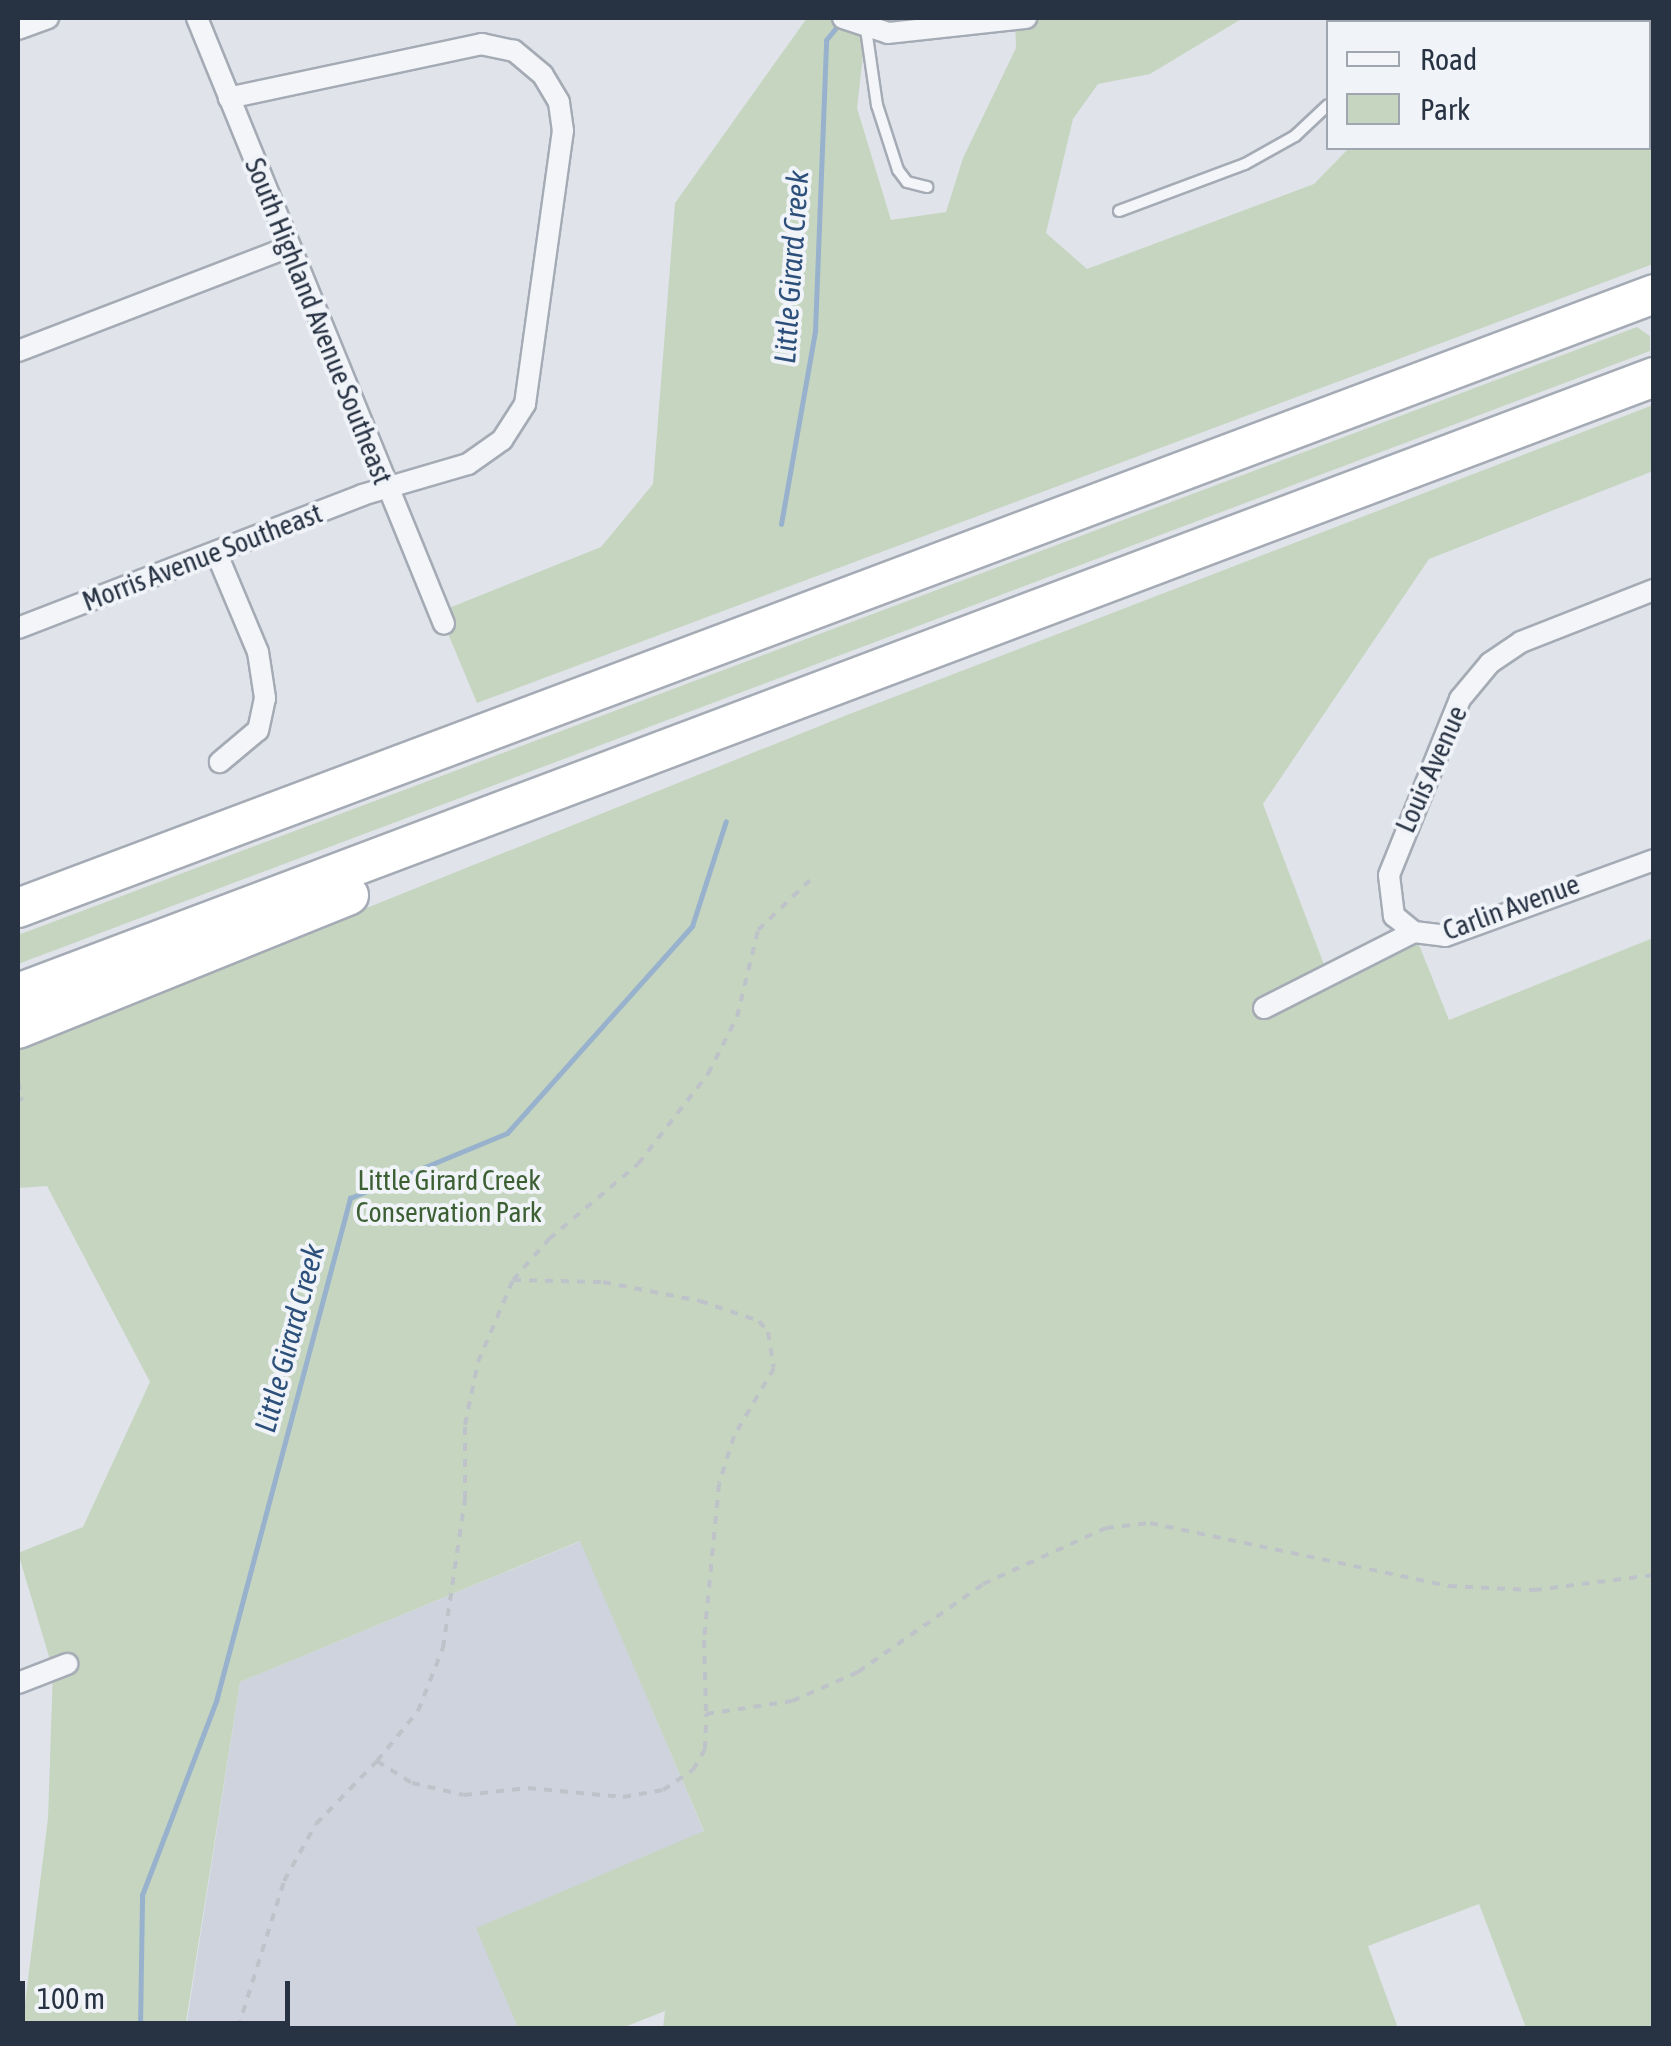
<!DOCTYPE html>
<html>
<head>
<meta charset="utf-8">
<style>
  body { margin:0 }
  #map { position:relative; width:1671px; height:2046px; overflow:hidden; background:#e0e4ea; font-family:"Asap Condensed",sans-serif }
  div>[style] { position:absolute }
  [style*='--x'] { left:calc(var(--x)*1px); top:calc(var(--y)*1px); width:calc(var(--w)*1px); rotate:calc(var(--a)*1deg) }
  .built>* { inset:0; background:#ced3dd }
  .green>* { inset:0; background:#c6d5c0 }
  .stream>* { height:5px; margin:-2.5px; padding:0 2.5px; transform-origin:2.5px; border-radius:2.5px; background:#98b2cd }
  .path>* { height:4px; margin-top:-2px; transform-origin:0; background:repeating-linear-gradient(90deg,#bec2c9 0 8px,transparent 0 16px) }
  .roads { filter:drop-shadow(2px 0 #a5abb5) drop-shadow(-2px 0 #a5abb5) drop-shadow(0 2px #a5abb5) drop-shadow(0 -2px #a5abb5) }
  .service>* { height:10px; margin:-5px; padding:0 5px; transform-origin:5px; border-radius:5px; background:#f3f5f8 }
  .minor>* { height:20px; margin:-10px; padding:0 10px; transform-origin:10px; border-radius:10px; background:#f3f5f8 }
  .motorway>* { height:38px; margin:-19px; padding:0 19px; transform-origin:19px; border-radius:19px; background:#fff }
  span { translate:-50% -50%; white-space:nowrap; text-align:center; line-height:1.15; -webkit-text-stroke:8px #f0f3f8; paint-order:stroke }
  .street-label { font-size:28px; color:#273243 }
  .park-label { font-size:28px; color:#3c6033 }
  .water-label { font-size:30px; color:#2d507b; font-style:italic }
  .frame { position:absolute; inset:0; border:20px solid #273243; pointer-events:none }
  .legend { position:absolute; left:1326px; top:20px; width:325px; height:130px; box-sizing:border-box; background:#f0f3f8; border:2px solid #a0a6b0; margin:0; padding:12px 18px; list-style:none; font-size:30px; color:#273243 }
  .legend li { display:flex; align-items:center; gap:20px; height:50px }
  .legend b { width:50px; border:2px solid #a0a6b0 }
  .scale { position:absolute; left:20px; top:1981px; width:270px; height:45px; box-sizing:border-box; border:5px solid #273243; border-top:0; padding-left:12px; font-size:30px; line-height:35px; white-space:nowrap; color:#273243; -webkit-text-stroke:8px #f0f3f8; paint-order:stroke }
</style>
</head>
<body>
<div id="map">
  <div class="built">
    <div style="clip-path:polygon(581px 1541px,704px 1832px,477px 1928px,518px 2028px,186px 2028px,240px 1682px)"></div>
  </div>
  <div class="green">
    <div style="clip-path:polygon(evenodd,807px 18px,1243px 18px,1150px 74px,1098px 84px,1073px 119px,1046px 233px,1087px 269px,1314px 184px,1349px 148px,1648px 148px,1648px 22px,1537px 22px,1653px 18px,1653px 264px,477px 703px,439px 612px,601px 547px,653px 484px,675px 203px,807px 18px,1015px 20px,1016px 48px,963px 158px,946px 212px,891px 220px,857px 108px,866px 29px,1015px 20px)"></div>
    <div style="clip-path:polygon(1637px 327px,1650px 336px,1650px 351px,18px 964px,18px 935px)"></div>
    <div style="clip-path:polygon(1653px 405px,1653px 471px,1429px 559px,1263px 804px,1328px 975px,1414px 932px,1449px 1020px,1653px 938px,1653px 2028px,1526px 2028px,1479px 1904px,1368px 1946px,1398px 2028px,663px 2028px,665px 2011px,622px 2028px,518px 2028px,476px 1928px,704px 1831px,580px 1541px,240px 1682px,185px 2028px,22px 2028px,48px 1818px,53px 1670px,18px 1553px,83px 1527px,150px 1382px,47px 1186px,18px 1188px,18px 1048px,847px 715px)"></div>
  </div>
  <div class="stream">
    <div style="--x:781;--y:524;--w:196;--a:-80"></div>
    <div style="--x:815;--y:331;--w:291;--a:-87.8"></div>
    <div style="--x:826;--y:40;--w:21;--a:-51"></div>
    <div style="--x:140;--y:2028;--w:133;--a:-89.1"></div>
    <div style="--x:142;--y:1895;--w:208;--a:-69.1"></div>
    <div style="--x:216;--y:1701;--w:521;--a:-75.08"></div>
    <div style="--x:350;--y:1198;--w:170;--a:-22.5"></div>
    <div style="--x:507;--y:1133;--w:278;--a:-48.2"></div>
    <div style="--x:692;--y:926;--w:110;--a:-72.1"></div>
  </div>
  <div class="path">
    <div style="--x:18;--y:1082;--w:17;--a:73"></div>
    <div style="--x:23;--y:1098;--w:6;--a:149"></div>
    <div style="--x:513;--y:1280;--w:90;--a:1.3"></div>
    <div style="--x:603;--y:1282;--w:99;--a:11.1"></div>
    <div style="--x:700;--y:1301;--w:62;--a:18.7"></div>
    <div style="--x:759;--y:1321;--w:14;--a:51"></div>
    <div style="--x:768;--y:1332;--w:36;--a:81"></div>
    <div style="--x:774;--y:1368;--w:79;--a:120.5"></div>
    <div style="--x:734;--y:1436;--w:50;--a:107.4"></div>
    <div style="--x:719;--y:1484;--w:157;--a:95.5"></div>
    <div style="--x:704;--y:1640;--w:71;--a:88.4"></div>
    <div style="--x:377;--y:1761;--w:65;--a:-50.6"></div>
    <div style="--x:418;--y:1711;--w:68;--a:-68.4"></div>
    <div style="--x:443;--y:1648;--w:151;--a:-81.6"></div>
    <div style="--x:465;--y:1499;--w:74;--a:-90"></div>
    <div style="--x:465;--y:1425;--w:64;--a:-78.3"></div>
    <div style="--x:478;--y:1362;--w:89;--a:-66.9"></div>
    <div style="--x:513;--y:1280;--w:55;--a:-48.7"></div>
    <div style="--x:549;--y:1239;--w:116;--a:-40.1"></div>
    <div style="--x:638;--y:1164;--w:114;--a:-52.1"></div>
    <div style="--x:708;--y:1074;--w:64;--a:-63"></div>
    <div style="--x:737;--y:1017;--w:89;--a:-76.4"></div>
    <div style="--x:758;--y:930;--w:75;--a:-43.9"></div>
    <div style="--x:238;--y:2028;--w:154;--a:-72.6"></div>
    <div style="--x:284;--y:1881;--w:65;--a:-60.7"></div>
    <div style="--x:316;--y:1824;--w:88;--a:-45.9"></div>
    <div style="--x:377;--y:1761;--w:41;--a:32.2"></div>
    <div style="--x:412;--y:1783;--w:53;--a:13"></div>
    <div style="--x:464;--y:1795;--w:64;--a:-6.2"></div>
    <div style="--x:528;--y:1788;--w:95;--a:5.4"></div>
    <div style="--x:623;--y:1797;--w:41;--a:-9.9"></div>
    <div style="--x:663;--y:1790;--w:36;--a:-34"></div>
    <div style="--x:693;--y:1770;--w:24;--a:-60"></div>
    <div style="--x:705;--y:1749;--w:35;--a:-88"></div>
    <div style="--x:706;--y:1714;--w:87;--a:-8.6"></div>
    <div style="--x:792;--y:1701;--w:72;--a:-23.7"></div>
    <div style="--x:858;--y:1672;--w:153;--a:-35.1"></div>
    <div style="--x:983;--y:1584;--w:135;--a:-24.5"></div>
    <div style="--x:1106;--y:1528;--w:44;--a:-6.5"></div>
    <div style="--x:1150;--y:1523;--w:306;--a:11.9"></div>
    <div style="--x:1449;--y:1586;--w:85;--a:2.7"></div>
    <div style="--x:1534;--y:1590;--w:121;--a:-7.1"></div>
  </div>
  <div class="roads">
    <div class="service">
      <div style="--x:1472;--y:18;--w:7;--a:34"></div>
      <div style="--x:1398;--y:22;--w:6;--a:-39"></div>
      <div style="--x:866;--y:29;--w:77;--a:81.8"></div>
      <div style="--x:877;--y:105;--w:68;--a:72.1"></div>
      <div style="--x:898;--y:170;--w:15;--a:53"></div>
      <div style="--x:907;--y:182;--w:21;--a:14"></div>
      <div style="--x:1119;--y:211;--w:134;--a:-20.5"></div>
      <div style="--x:1245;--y:164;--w:57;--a:-29.2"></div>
      <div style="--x:1295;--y:136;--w:45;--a:-43.2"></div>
    </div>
    <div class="minor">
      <div style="--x:197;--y:18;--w:654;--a:67.82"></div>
      <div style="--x:843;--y:18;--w:47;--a:18.4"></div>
      <div style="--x:888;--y:33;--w:139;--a:-6.2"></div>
      <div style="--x:18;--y:29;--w:32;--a:-20"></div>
      <div style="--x:18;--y:351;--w:290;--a:-21"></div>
      <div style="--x:216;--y:552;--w:108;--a:67.2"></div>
      <div style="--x:258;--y:652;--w:47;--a:81.3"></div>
      <div style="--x:265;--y:698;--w:33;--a:102"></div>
      <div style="--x:258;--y:730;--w:50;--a:139.9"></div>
      <div style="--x:18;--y:628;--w:369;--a:-21.1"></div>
      <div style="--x:362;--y:495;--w:110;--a:-16.3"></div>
      <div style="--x:468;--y:464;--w:42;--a:-35.2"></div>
      <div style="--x:502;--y:440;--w:43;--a:-57.4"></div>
      <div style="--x:525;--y:404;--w:276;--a:-82.1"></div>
      <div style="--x:563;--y:131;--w:29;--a:-98"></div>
      <div style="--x:559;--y:102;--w:31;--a:-121"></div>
      <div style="--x:543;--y:75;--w:38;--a:-140"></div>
      <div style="--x:514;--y:51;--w:33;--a:-168"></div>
      <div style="--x:482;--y:44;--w:259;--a:168"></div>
      <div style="--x:1414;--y:932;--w:26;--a:-141"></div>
      <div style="--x:1394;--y:916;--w:41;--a:-97"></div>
      <div style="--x:1389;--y:875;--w:190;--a:-68"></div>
      <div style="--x:1460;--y:699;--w:47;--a:-50.2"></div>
      <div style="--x:1490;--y:663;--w:37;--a:-34"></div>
      <div style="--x:1521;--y:642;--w:143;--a:-21.4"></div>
      <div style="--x:1264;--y:1008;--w:168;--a:-26.9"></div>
      <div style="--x:1414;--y:932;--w:31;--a:7"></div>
      <div style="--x:1445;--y:936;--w:222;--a:-20"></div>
      <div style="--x:18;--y:1683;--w:53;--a:-21.2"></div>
    </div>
    <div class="motorway">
      <div style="--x:18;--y:908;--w:1747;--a:-20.57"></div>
      <div style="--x:18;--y:993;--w:1748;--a:-20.63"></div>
      <div style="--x:18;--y:1029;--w:357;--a:-22"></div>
    </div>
  </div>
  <div class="street-label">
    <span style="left:319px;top:321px;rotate:68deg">South Highland Avenue Southeast</span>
    <span style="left:202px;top:557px;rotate:-21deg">Morris Avenue Southeast</span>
    <span style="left:1431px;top:769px;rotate:-66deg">Louis Avenue</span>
    <span style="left:1511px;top:907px;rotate:-20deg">Carlin Avenue</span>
  </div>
  <div class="park-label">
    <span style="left:449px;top:1196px">Little Girard Creek<br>Conservation Park</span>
  </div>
  <div class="water-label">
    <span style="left:791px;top:267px;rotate:-86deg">Little Girard Creek</span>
    <span style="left:289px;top:1338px;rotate:-75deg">Little Girard Creek</span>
  </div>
  <div class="frame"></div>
  <ul class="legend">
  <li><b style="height:12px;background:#f3f5f8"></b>Road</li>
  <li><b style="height:28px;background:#c6d5c0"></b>Park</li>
  </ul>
  <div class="scale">100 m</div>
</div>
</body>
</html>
